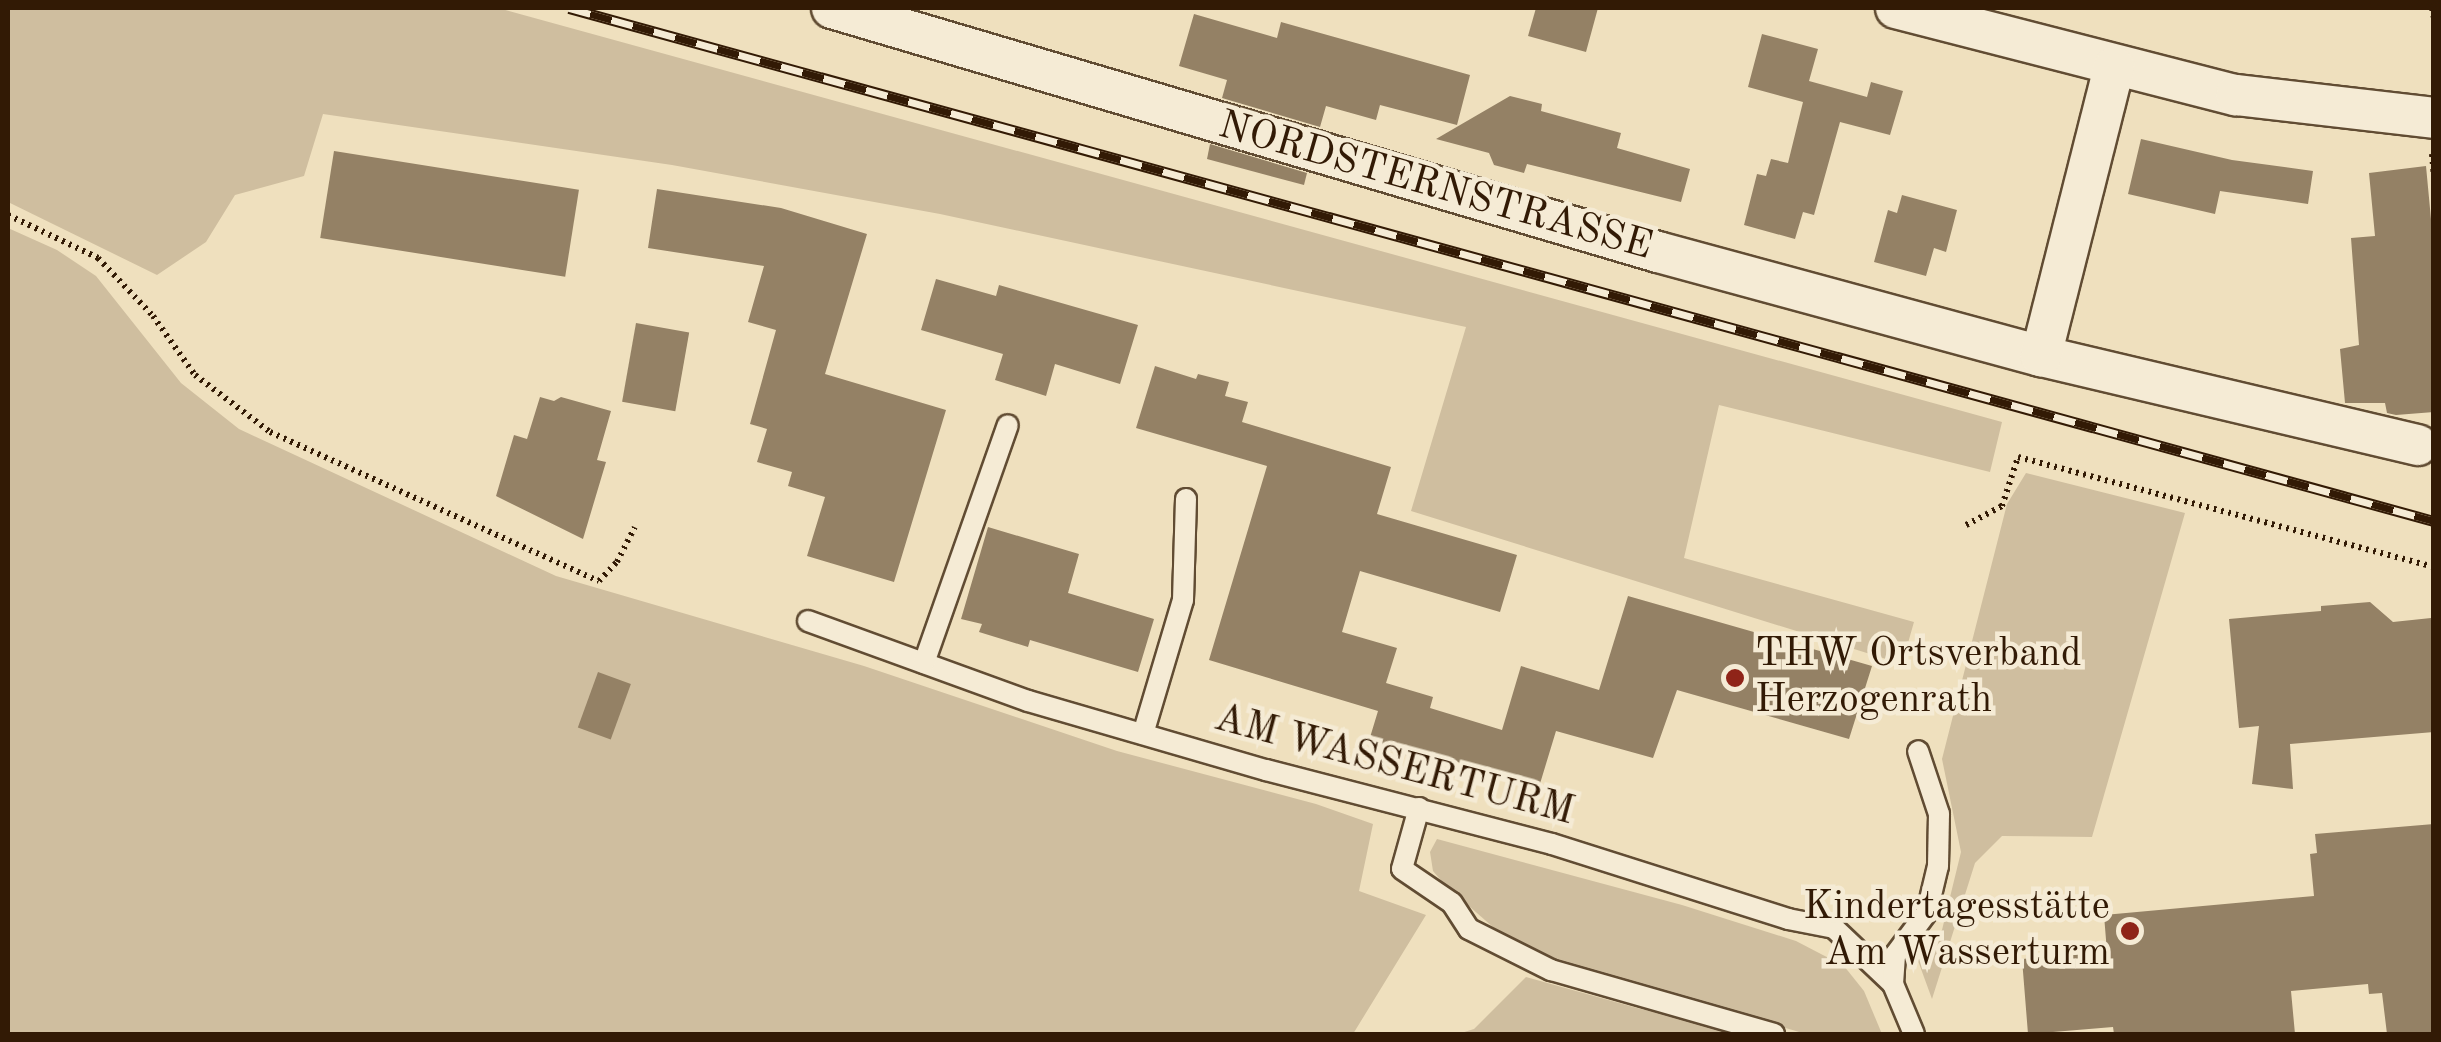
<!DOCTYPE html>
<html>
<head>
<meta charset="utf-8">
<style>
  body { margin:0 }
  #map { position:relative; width:2441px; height:1042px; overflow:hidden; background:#efe0be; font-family:"Old Standard TT",serif }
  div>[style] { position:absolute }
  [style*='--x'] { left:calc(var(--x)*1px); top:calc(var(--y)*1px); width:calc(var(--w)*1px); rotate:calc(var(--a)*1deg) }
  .green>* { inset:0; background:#cfbe9f }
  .building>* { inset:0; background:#948165; transform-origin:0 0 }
  .path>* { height:6px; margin-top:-3px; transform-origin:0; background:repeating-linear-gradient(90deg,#321a05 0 2.5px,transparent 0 7.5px) }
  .roads { filter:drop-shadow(2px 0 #614c33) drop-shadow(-2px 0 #614c33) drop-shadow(0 2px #614c33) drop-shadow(0 -2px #614c33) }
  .service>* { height:20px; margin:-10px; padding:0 10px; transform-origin:10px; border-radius:10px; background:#f5ebd5 }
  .minor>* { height:40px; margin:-20px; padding:0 20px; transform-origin:20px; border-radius:20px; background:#f5ebd5 }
  .rail>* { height:11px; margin-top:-5.5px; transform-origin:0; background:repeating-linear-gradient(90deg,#f5ebd5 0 22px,#321a05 0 44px); box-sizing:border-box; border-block:2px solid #321a05 }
  .dots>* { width:28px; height:28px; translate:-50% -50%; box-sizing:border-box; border:5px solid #f5ebd5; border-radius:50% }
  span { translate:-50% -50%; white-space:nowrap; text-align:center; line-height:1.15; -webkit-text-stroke:9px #f5ebd5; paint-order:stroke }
  .street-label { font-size:40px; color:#321a05 }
  .poi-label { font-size:40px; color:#321a05 }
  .left { translate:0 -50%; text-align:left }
  .right { translate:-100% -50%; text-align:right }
  .frame { position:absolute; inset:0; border:10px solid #321a05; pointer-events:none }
</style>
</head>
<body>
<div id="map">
  <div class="green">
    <div style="clip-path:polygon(8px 8px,498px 8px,2002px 422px,1990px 472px,1719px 405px,1684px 558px,1914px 622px,1902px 664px,1411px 511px,1466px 327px,940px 214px,672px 165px,323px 114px,304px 176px,235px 195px,206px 242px,157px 275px,8px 202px)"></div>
    <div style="clip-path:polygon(8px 228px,57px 250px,96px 276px,181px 383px,239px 429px,556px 576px,864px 666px,1117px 751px,1316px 804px,1373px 824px,1359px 891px,1426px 915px,1353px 1034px,8px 1034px)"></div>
    <div style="clip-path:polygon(2026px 473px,2185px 513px,2092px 837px,2002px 836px,1975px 863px,1932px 999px,1917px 958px,1942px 930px,1961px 852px,1942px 759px,2007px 504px)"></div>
    <div style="clip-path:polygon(1437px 839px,1682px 905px,1796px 941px,1844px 966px,1864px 991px,1882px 1034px,1806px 1034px,1556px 960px,1502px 935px,1445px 885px,1433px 871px,1430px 852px)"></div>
    <div style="clip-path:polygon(1526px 977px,1637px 1008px,1749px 1034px,1458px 1034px,1474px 1029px)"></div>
  </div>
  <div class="building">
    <div style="clip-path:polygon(1536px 8px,1598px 8px,1586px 52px,1528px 36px)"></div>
    <div style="clip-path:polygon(1194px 14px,1277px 38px,1281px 22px,1470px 75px,1457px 125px,1380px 105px,1376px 120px,1326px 106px,1320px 127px,1222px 98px,1227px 80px,1179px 66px)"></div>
    <div style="clip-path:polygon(1762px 34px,1818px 49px,1809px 81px,1867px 97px,1871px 82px,1903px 91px,1890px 135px,1840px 122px,1814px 215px,1803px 212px,1795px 239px,1744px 225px,1757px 174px,1766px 176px,1771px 159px,1788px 163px,1803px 102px,1748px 87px)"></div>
    <div style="clip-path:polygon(1510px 96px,1542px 104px,1541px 111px,1621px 133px,1617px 148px,1690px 169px,1681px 202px,1527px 164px,1524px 173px,1494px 165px,1489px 153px,1436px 139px)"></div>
    <div style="clip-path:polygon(2141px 139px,2232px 160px,2313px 171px,2308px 204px,2220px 191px,2215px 214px,2128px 194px)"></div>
    <div style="clip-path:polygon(1210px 144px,1307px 173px,1304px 185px,1207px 159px)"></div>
    <div style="left:334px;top:151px;width:248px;height:88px;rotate:9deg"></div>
    <div style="clip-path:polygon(2426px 166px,2434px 251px,2434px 412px,2396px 415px,2387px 413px,2385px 403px,2345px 403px,2340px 349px,2359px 345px,2351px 238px,2375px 236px,2369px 173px)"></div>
    <div style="clip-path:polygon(657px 189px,781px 208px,867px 234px,825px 374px,946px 410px,894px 582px,807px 556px,825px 497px,788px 486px,792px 472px,757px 462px,767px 429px,750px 424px,776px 330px,748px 322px,764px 266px,648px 248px)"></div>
    <div style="clip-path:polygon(1902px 195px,1957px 210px,1946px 252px,1934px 248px,1926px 276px,1874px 262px,1888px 210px,1897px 213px)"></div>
    <div style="clip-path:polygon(936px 279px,996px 296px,999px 285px,1138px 325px,1120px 384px,1055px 364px,1046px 396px,995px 380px,1003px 354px,921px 330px)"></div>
    <div style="left:636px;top:323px;width:54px;height:80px;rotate:10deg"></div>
    <div style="clip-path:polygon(1155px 366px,1196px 379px,1198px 374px,1229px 382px,1225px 396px,1248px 402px,1242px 422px,1391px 467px,1377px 514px,1517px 555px,1500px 612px,1360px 571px,1342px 632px,1397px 648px,1386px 683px,1433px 697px,1430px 708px,1502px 730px,1521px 666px,1599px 690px,1628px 596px,1872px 666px,1849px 739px,1677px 690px,1653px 758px,1556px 731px,1539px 787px,1444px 758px,1442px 766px,1368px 744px,1378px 711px,1209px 660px,1267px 466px,1136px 428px)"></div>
    <div style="clip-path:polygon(540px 397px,554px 401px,561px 397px,611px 411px,597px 460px,606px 462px,583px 539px,496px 496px,514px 435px,527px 439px)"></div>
    <div style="clip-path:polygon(988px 527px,1079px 554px,1068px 593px,1154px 619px,1138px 672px,1030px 640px,1028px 647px,979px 632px,982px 624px,961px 619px)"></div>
    <div style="clip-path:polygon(2370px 602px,2393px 622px,2431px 618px,2434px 732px,2290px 744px,2293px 789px,2252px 784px,2259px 726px,2239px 728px,2229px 619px,2321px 611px,2321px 606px)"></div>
    <div style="left:598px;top:672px;width:35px;height:59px;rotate:20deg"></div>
    <div style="clip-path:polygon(2434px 824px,2434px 1034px,2387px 1034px,2382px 993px,2369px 994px,2368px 984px,2291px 991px,2295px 1034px,2114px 1034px,2113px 1027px,2028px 1034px,2022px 959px,2107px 952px,2104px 915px,2314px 896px,2310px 854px,2317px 853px,2315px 834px)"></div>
  </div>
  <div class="path">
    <div style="--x:2432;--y:8;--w:10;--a:79"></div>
    <div style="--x:2432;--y:154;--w:23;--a:85"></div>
    <div style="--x:8;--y:215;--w:100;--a:25.5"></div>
    <div style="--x:98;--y:258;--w:80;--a:46.5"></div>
    <div style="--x:153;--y:316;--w:72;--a:54.6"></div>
    <div style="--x:195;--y:375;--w:94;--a:37.2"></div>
    <div style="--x:270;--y:432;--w:361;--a:24.4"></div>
    <div style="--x:599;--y:581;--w:26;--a:-47"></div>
    <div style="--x:617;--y:562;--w:39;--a:-63"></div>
    <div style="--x:1966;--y:525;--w:41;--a:-27.8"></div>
    <div style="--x:2002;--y:506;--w:52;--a:-71.9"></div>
    <div style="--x:2018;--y:457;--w:430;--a:14.8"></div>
  </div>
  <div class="roads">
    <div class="service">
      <div style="--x:808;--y:621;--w:234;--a:20"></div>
      <div style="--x:1028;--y:701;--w:248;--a:16.2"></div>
      <div style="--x:1266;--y:770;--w:295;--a:14.5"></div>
      <div style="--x:1552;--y:844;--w:248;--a:17.6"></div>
      <div style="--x:1788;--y:919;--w:47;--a:11.1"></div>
      <div style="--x:1834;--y:928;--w:81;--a:43.5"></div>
      <div style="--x:1893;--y:984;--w:54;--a:67.2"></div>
      <div style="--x:924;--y:663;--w:252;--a:-70.6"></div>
      <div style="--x:1143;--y:734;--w:140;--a:-73.4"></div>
      <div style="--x:1183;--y:600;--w:101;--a:-88.3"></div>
      <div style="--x:1419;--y:808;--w:63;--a:105.6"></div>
      <div style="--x:1402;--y:869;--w:60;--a:34.2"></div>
      <div style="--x:1452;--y:903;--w:31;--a:57"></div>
      <div style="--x:1469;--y:929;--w:92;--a:26.6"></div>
      <div style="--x:1551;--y:970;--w:232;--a:16"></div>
      <div style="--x:1893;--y:984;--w:29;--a:-86"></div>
      <div style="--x:1895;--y:955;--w:54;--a:-53.3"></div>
      <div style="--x:1927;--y:912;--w:47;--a:-76.6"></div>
      <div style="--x:1938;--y:866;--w:52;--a:-88.9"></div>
      <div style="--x:1939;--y:814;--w:66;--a:-108.4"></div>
    </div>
    <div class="minor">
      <div style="--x:832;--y:8;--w:861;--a:16.46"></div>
      <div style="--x:1658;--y:252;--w:397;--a:15.2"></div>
      <div style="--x:2041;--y:356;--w:387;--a:13.3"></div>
      <div style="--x:1896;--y:8;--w:351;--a:14.4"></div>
      <div style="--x:2236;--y:95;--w:199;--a:6.6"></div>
      <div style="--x:2041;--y:356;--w:298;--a:-75.8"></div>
    </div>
  </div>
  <div class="rail">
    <div style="--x:569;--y:8;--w:1934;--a:15.38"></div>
  </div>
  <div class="dots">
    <div style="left:1735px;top:678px;background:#8f2418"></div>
    <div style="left:2130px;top:931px;background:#8f2418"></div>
  </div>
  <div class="street-label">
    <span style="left:1435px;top:187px;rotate:16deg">NORDSTERNSTRASSE</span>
    <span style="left:1394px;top:766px;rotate:15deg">AM WASSERTURM</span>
  </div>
  <div class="poi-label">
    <span class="left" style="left:1755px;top:678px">THW Ortsverband<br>Herzogenrath</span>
    <span class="right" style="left:2110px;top:931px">Kindertagesstätte<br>Am Wasserturm</span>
  </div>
  <div class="frame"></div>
</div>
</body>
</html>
